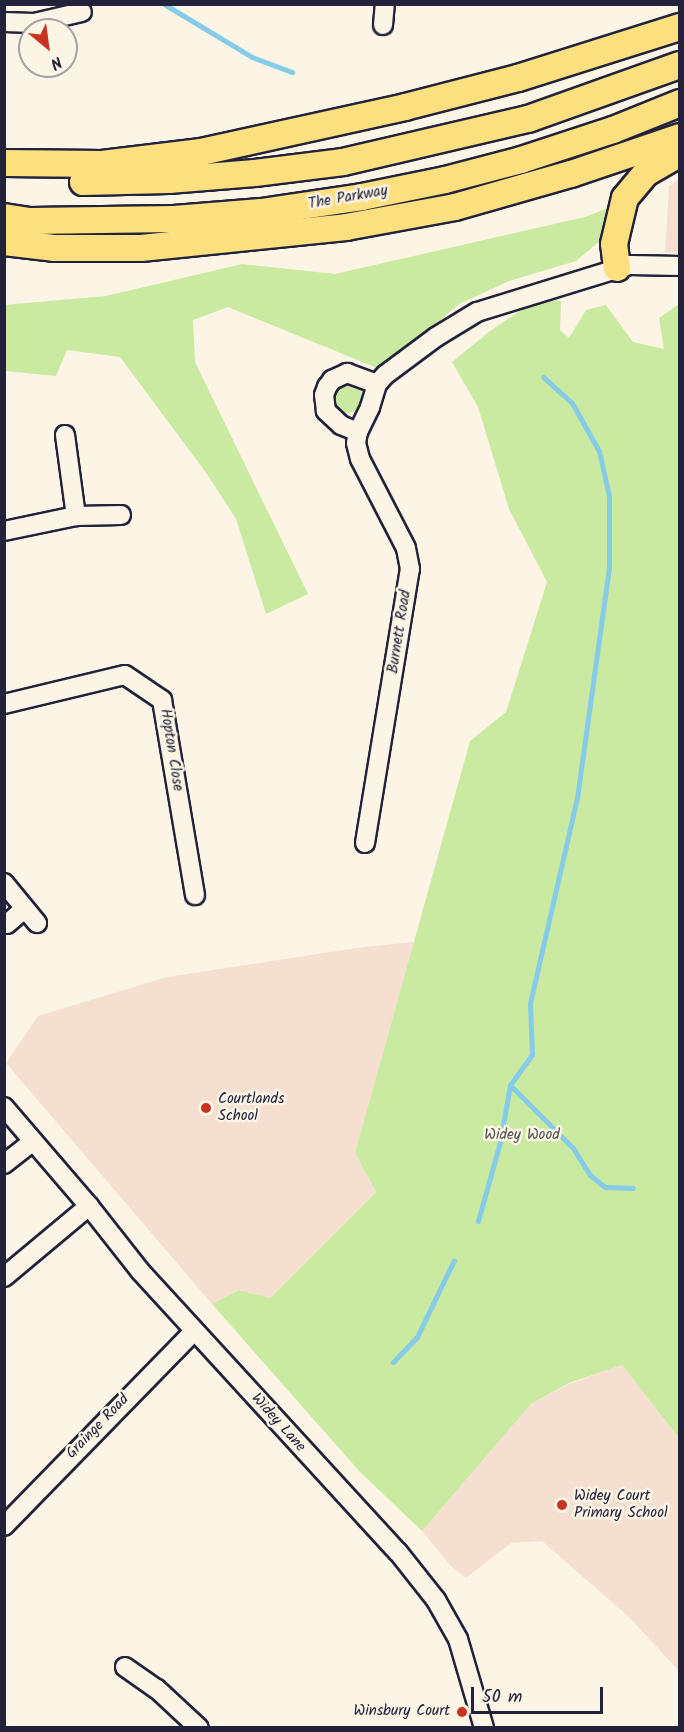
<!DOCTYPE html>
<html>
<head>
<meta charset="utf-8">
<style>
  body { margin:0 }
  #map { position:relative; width:684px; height:1732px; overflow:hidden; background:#fcf5e5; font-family:Kalam,sans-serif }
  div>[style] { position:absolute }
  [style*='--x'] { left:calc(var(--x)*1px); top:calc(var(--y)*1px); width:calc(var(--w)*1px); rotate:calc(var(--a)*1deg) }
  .built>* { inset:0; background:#f5dfd1 }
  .green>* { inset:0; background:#cae9a1 }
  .round { border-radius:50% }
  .stream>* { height:5px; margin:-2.5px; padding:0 2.5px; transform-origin:2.5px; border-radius:2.5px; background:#86cce8 }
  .roads { filter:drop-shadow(2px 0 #22223b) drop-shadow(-2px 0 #22223b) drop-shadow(0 2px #22223b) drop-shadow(0 -2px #22223b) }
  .minor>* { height:18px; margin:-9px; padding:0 9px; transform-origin:9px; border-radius:9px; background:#fcf5e5 }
  .highway>* { height:26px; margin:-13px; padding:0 13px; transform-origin:13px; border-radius:13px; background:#fce080 }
  .dots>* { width:16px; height:16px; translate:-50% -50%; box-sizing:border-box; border:3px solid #fcf5e5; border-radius:50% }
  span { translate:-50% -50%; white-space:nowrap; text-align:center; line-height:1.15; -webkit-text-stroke:5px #fcf5e5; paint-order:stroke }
  .street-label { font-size:15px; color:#22223b }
  .poi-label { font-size:15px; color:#22223b }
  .left { translate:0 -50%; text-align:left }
  .right { translate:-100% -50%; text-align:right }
  .park-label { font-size:15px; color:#4c5454 }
  .frame { position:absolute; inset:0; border:6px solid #22223b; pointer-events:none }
  .north { position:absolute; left:18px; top:18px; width:60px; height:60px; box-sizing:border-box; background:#fcf5e5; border:2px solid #a5a1a1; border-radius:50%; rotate:151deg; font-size:16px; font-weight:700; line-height:24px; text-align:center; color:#22223b }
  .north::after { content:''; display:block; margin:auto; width:21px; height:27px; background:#c8321e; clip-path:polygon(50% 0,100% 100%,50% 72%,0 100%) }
  .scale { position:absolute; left:471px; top:1687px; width:132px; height:27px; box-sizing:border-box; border:3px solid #22223b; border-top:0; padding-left:8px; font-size:18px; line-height:21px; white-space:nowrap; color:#22223b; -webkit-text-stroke:4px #fcf5e5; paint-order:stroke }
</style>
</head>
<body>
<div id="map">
  <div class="built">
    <div style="clip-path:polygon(679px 179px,679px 254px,665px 252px,669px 186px)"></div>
    <div style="clip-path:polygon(414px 942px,355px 1153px,376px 1192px,270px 1298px,239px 1290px,212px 1304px,6px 1063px,38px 1016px,167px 977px,364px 947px)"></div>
    <div style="clip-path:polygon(622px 1365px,679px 1438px,679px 1671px,629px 1617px,542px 1541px,511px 1543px,466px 1578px,452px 1567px,422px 1531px,531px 1404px,569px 1384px)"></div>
  </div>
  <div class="green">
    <div style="clip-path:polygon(611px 207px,606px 236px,576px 261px,509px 281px,459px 304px,382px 370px,228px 307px,193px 320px,195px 362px,308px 594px,266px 614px,236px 519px,207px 474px,120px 357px,67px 350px,56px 376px,5px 371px,4px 305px,106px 296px,242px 264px,335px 274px,585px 217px)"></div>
    <div style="clip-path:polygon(538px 299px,561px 301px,560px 330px,569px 338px,586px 310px,606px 305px,633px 342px,664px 349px,659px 318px,679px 304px,679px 1438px,622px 1365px,569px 1383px,531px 1404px,422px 1531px,360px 1472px,212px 1304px,239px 1290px,270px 1298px,376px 1192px,355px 1153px,470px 741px,506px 712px,547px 582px,509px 509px,478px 407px,452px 362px,490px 331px)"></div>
    <div class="round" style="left:333px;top:383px;width:30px;height:30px"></div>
  </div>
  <div class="stream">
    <div style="--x:164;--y:4;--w:103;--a:31.1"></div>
    <div style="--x:252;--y:57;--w:43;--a:20.6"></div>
    <div style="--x:510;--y:1085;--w:89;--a:45"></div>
    <div style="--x:573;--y:1148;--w:32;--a:58"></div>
    <div style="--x:590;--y:1175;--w:19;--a:39"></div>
    <div style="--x:605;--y:1187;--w:28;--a:2"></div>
    <div style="--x:478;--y:1221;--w:82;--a:-74.4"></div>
    <div style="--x:500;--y:1142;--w:58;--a:-80"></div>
    <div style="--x:510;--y:1085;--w:37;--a:-54"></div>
    <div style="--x:532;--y:1055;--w:52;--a:-92.2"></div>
    <div style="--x:530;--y:1003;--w:210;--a:-77.1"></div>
    <div style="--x:577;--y:798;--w:233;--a:-82.1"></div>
    <div style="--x:609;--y:567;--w:71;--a:-90"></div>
    <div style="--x:609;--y:496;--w:46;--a:-102.5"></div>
    <div style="--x:599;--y:451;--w:55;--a:-119.4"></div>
    <div style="--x:572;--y:403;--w:39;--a:-138"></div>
    <div style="--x:393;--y:1362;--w:35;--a:-46"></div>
    <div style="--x:417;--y:1337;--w:85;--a:-64.3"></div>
  </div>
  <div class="roads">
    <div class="minor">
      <div style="--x:4;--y:22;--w:30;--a:2"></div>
      <div style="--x:34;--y:23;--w:49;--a:-12.9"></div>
      <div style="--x:383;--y:25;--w:21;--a:-85"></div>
      <div style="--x:358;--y:432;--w:18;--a:-158"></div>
      <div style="--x:341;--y:425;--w:21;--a:-137"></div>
      <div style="--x:326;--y:411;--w:16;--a:-97"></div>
      <div style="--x:324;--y:395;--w:9;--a:-69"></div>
      <div style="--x:327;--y:387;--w:9;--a:-54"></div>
      <div style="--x:332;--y:380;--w:17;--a:-25"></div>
      <div style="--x:347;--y:373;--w:32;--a:20"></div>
      <div style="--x:65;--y:435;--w:82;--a:82.3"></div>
      <div style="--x:4;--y:531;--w:74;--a:-11.8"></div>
      <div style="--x:76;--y:516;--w:45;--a:-1.3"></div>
      <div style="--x:4;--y:704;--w:124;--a:-13.5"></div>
      <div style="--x:125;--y:675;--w:45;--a:34"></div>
      <div style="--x:162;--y:700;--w:198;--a:80.4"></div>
      <div style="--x:365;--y:843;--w:278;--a:-80.7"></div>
      <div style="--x:410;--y:569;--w:21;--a:-101"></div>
      <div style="--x:406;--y:548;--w:100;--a:-117.3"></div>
      <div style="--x:360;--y:459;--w:16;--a:-104"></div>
      <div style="--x:356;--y:443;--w:11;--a:-80"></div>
      <div style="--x:358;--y:432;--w:28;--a:-64"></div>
      <div style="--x:370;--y:407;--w:24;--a:-73"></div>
      <div style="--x:377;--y:384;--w:12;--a:-48"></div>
      <div style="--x:385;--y:375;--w:64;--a:-36.7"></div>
      <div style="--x:436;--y:337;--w:48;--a:-31.4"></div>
      <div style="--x:477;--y:312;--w:160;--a:-17.1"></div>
      <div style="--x:630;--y:265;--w:50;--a:1.1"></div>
      <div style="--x:4;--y:883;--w:52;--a:50.5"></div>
      <div style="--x:7;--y:924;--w:23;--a:-41"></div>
      <div style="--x:4;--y:1107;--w:130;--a:49.4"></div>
      <div style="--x:89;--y:1206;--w:84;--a:51.8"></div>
      <div style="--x:141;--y:1272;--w:380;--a:47.5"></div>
      <div style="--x:398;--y:1552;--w:61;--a:51.6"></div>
      <div style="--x:436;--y:1600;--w:45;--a:60.6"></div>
      <div style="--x:458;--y:1639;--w:93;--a:73.7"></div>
      <div style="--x:4;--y:1164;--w:37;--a:-38"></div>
      <div style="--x:4;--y:1277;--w:111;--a:-39.9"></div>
      <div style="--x:4;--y:1526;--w:272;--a:-45.7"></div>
      <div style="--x:125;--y:1667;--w:39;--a:35"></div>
      <div style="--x:157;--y:1689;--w:57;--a:42.9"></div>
    </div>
    <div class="highway">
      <div style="--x:4;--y:163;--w:98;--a:0.6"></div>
      <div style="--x:102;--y:164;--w:100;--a:-6.9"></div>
      <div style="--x:201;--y:152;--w:209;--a:-12.4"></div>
      <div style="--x:405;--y:107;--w:117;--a:-14.4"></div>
      <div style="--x:518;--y:78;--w:170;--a:-17.5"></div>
      <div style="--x:83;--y:182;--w:86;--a:-1.3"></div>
      <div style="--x:169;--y:180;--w:86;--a:-4.7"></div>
      <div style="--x:255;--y:173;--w:89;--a:-7.1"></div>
      <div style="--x:343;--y:162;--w:190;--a:-13.1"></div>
      <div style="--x:528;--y:119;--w:161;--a:-19.6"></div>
      <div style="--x:4;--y:217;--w:26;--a:9"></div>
      <div style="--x:30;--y:221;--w:144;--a:-0.8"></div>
      <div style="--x:174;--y:219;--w:87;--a:-4.6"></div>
      <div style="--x:261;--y:212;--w:102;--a:-8.4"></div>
      <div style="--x:362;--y:197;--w:85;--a:-11.6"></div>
      <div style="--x:445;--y:180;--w:79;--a:-14.7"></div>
      <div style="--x:521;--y:160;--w:97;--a:-18.1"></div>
      <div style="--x:613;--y:130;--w:72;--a:-21.9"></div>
      <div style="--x:4;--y:242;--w:50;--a:6.8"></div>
      <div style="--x:54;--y:248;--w:87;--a:0"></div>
      <div style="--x:141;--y:248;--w:206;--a:-5.8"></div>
      <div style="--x:346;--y:227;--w:111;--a:-10.4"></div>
      <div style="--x:455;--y:207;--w:121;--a:-15.9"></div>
      <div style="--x:571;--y:174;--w:115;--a:-18.7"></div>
      <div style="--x:617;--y:268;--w:24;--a:-97"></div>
      <div style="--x:614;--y:244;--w:47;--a:-76.6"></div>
      <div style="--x:625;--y:198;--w:33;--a:-50"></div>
      <div style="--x:646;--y:173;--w:39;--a:-30"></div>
    </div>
  </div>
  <div class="dots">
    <div style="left:206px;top:1108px;background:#c8321e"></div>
    <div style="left:562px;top:1505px;background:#c8321e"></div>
    <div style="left:462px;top:1712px;background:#c8321e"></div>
  </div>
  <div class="street-label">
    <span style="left:348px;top:198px;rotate:-10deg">The Parkway</span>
    <span style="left:400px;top:632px;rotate:-81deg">Burnett Road</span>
    <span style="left:171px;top:750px;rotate:81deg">Hopton Close</span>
    <span style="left:278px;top:1423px;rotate:48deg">Widey Lane</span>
    <span style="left:98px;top:1427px;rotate:-46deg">Grainge Road</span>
  </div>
  <div class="poi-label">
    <span class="left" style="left:218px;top:1108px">Courtlands<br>School</span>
    <span class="left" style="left:574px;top:1505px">Widey Court<br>Primary School</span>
    <span class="right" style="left:450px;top:1712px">Winsbury Court</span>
  </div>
  <div class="park-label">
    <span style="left:522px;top:1136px">Widey Wood</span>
  </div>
  <div class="frame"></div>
  <div class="north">N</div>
  <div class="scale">50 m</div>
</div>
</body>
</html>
